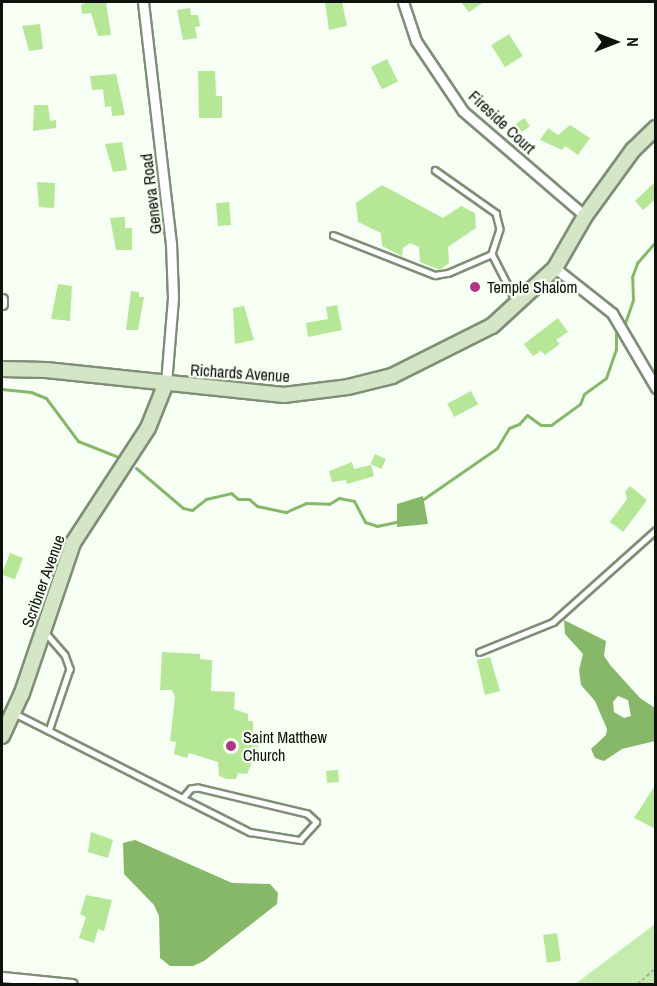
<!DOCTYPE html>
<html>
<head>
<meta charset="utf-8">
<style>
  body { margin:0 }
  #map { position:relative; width:657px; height:986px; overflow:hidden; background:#f7fef4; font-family:"Archivo Narrow",sans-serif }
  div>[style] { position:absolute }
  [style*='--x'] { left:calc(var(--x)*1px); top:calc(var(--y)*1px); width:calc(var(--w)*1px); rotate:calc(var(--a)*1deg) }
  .green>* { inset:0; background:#c5ebaf }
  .water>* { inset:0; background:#87b869 }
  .stream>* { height:3px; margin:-1.5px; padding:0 1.5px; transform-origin:1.5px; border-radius:1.5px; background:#87b869 }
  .building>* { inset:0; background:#b5e796; transform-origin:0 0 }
  .path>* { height:2px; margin-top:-1px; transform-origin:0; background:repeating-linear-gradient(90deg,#a6aca3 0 3px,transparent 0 6px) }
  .roads { filter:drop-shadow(2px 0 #7f8e77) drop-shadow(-2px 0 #7f8e77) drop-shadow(0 2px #7f8e77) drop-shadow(0 -2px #7f8e77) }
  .lane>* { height:4.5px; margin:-2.25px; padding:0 2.25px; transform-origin:2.25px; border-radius:2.25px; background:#fff }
  .street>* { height:9px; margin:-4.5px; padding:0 4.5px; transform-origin:4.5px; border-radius:4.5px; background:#fff }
  .secondary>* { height:14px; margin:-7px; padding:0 7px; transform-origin:7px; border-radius:7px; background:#d4e6c6 }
  .dots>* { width:16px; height:16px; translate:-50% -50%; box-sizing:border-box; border:3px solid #f7fef4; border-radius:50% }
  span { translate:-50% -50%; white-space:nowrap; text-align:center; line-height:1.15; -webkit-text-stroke:4.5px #f7fef4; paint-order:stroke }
  .street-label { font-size:16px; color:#0d120a }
  .poi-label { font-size:16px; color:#0d120a }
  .left { translate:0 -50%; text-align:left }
  .frame { position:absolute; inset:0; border:3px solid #0d120a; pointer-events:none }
  .north { position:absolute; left:585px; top:12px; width:60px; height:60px; -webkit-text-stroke:4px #f7fef4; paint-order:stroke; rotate:90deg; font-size:16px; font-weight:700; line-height:24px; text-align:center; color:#0d120a }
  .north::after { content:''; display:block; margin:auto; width:21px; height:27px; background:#0d120a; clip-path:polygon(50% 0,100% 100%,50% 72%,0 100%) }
</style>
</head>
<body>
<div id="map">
  <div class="green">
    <div style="clip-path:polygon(655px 924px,655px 984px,575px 984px,642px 934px)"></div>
  </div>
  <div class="water">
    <div style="clip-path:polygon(423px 496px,428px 524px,397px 527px,397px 504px)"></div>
    <div style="clip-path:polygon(evenodd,564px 620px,606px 641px,604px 656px,611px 666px,640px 698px,655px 708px,655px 741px,622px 749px,604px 761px,595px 758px,591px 749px,606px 735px,607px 729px,595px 701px,581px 685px,579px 670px,583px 654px,565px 634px,564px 620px,618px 696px,628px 700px,631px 716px,624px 718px,614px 712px,613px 702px,618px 696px)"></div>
    <div style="clip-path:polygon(135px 840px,232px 883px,270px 884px,278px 893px,277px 904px,204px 961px,193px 966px,170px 966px,160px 958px,159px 916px,154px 905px,124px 874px,123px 843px)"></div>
  </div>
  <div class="stream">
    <div style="--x:624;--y:326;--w:28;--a:-71"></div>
    <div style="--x:633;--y:300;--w:23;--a:-92"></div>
    <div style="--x:632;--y:277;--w:15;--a:-70"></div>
    <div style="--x:637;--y:263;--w:29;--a:-49"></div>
    <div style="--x:2;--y:389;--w:29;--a:6"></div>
    <div style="--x:31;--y:392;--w:16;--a:22"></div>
    <div style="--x:46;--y:398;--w:54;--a:53.3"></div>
    <div style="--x:78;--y:441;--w:41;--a:21.5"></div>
    <div style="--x:136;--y:468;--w:62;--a:40.4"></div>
    <div style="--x:183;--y:508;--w:9;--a:13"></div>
    <div style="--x:192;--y:510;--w:18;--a:-38"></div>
    <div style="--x:206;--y:499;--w:26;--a:-13"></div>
    <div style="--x:231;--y:493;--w:9;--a:41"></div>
    <div style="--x:238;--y:499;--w:11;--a:0"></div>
    <div style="--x:249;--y:499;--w:11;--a:41"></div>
    <div style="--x:257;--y:506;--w:30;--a:12"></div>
    <div style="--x:286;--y:512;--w:22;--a:-24"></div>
    <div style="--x:306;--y:503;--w:23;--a:2"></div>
    <div style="--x:329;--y:504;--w:12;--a:-31"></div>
    <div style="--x:339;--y:498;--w:15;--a:11"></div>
    <div style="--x:354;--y:501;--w:24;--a:62"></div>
    <div style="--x:365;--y:522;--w:13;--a:18"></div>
    <div style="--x:377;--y:526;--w:24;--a:-12"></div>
    <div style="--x:422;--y:500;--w:91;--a:-34.7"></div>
    <div style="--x:497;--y:448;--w:23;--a:-59"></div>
    <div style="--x:509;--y:428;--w:11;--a:-22"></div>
    <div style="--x:519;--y:424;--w:12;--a:-48"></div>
    <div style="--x:527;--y:415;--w:17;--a:36"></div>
    <div style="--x:541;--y:425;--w:10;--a:0"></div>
    <div style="--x:551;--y:425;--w:36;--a:-36"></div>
    <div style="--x:580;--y:404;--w:11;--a:-68"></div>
    <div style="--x:584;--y:394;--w:27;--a:-36"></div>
    <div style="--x:606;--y:378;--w:31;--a:-71"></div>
    <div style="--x:616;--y:349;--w:16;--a:-90"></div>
  </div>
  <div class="building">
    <div style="clip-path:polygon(88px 2px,106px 2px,111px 35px,98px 36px,91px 13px,82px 14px,81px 5px)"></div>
    <div style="clip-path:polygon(325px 2px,342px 2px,347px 26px,329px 30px)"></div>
    <div style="clip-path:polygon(461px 2px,484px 2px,469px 12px)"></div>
    <div style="clip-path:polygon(190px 8px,191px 15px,198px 15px,200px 26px,195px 27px,197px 38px,183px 40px,177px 10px)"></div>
    <div style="clip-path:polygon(40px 24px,43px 49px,29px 51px,22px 26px)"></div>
    <div style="left:509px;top:34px;width:26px;height:21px;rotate:58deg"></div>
    <div style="left:387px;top:59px;width:25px;height:18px;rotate:64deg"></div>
    <div style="clip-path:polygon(198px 71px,215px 71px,216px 96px,222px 96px,222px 118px,199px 118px)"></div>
    <div style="clip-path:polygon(116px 74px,125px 115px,112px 116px,111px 106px,105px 107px,103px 89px,92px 90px,90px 76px)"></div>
    <div style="clip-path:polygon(34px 105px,48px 105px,50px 121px,56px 120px,56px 128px,33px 131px)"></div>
    <div style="left:524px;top:118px;width:10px;height:10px;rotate:53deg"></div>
    <div style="clip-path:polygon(570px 125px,590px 138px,578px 155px,565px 146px,562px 150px,540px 140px,548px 128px,558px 135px)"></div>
    <div style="clip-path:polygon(122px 142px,127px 170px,113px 172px,105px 144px)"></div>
    <div style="clip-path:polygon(656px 181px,656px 199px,643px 210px,635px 201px)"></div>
    <div style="clip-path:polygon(37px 182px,55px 183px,54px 208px,39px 207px)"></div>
    <div style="clip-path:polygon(382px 185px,443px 218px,461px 206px,475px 213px,476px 228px,448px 247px,449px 263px,440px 270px,420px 262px,419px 247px,410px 243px,403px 248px,402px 256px,382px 246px,381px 233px,358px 222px,356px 203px)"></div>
    <div style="left:229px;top:202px;width:23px;height:13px;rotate:85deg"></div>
    <div style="clip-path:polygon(125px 217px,125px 228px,132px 228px,132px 250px,116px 250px,110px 218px)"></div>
    <div style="clip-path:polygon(58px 284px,72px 286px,70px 321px,51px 319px)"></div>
    <div style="clip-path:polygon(131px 291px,139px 292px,139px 297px,144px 297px,138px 330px,126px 330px)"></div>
    <div style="clip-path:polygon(337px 305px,342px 330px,308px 337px,306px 323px,328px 319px,326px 307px)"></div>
    <div style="clip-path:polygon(244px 306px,254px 340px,235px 344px,233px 308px)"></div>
    <div style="clip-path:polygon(558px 318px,568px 332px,556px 340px,560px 344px,545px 355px,541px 351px,533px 356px,524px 344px)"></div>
    <div style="left:471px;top:391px;width:15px;height:27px;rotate:62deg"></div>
    <div style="left:375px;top:454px;width:12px;height:11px;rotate:24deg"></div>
    <div style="clip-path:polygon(352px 462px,354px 469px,371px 465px,374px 476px,347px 484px,346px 480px,332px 482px,329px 471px)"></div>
    <div style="clip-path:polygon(630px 486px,647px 500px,623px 532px,610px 522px,627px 499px,625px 492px)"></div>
    <div style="left:10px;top:553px;width:14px;height:23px;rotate:21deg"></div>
    <div style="clip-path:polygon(162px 652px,200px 654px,200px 659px,212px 660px,211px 691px,235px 692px,234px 709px,248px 714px,248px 721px,253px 721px,253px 738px,257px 738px,258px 749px,247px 774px,238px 773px,236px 779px,227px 779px,219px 776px,218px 762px,189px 753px,187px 758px,174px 754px,176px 742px,170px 741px,175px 697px,172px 690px,160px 690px)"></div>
    <div style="clip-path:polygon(490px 657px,500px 691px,485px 695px,477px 660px)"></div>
    <div style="left:338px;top:770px;width:12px;height:12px;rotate:85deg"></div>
    <div style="clip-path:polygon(656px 784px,656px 829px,634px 818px)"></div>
    <div style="clip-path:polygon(91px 832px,113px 840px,108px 858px,88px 852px)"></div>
    <div style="clip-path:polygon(86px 895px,112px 900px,104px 931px,98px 929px,94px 943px,79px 938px,86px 917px,80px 914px)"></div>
    <div style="left:557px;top:933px;width:28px;height:14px;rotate:82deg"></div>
  </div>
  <div class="path">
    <div style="--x:638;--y:984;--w:24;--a:-42"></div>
  </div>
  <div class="roads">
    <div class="lane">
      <div style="--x:435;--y:170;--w:75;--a:35.2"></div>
      <div style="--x:496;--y:213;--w:16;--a:76"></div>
      <div style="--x:500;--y:229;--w:26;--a:108"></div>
      <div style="--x:333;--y:235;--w:110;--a:21.4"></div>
      <div style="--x:435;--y:275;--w:13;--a:-9"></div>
      <div style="--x:448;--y:273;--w:48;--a:-23.4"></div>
      <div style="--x:492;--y:254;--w:53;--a:62.9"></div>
      <div style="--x:45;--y:632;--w:30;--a:49"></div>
      <div style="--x:65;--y:655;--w:15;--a:70"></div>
      <div style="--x:70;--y:669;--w:65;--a:108.7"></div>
      <div style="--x:479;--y:652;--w:80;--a:-22.1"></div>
      <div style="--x:553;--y:622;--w:138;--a:-41.8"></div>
      <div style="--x:16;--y:714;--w:262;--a:26.8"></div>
      <div style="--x:250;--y:832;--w:51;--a:9.1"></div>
      <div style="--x:300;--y:840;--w:24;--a:-48"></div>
      <div style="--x:316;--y:822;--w:12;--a:-138"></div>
      <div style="--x:307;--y:814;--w:112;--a:-166.6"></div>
      <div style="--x:198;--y:788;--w:7;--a:172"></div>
      <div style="--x:191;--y:789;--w:11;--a:131"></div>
    </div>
    <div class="street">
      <div style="--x:143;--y:2;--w:243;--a:83.4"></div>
      <div style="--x:171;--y:243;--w:55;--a:87.9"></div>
      <div style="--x:173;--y:298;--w:85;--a:94.7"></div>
      <div style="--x:403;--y:2;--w:41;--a:71.6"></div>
      <div style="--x:416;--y:41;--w:84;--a:56.1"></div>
      <div style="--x:463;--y:111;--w:161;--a:40.7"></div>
      <div style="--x:555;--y:268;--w:73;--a:38.3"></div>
      <div style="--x:612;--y:313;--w:87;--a:59.6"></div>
      <div style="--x:2;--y:299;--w:5;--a:90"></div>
      <div style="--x:2;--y:977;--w:70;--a:5.7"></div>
    </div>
    <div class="secondary">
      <div style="--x:2;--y:369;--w:44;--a:1.3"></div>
      <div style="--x:46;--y:370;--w:239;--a:6"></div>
      <div style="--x:284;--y:395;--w:64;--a:-7.1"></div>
      <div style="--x:348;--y:387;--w:45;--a:-14"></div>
      <div style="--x:392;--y:376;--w:112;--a:-26.6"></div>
      <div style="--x:492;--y:326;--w:86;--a:-42.6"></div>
      <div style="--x:555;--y:268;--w:60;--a:-60"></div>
      <div style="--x:585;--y:216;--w:82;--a:-54"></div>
      <div style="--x:633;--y:150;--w:32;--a:-44"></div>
      <div style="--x:2;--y:736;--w:47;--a:-65.1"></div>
      <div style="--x:22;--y:693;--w:158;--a:-71.2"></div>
      <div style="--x:73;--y:543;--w:137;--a:-56.9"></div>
      <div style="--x:148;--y:428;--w:48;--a:-68.2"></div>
    </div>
  </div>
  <div class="dots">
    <div style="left:475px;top:287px;background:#b13687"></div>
    <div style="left:231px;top:746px;background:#b13687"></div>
  </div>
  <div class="street-label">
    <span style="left:502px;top:122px;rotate:43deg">Fireside Court</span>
    <span style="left:151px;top:194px;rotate:-97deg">Geneva Road</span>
    <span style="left:240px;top:373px;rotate:4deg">Richards Avenue</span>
    <span style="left:43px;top:581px;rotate:-70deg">Scribner Avenue</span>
  </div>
  <div class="poi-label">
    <span class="left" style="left:487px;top:287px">Temple Shalom</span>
    <span class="left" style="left:243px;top:746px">Saint Matthew<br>Church</span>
  </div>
  <div class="frame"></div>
  <div class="north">N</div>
</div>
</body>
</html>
